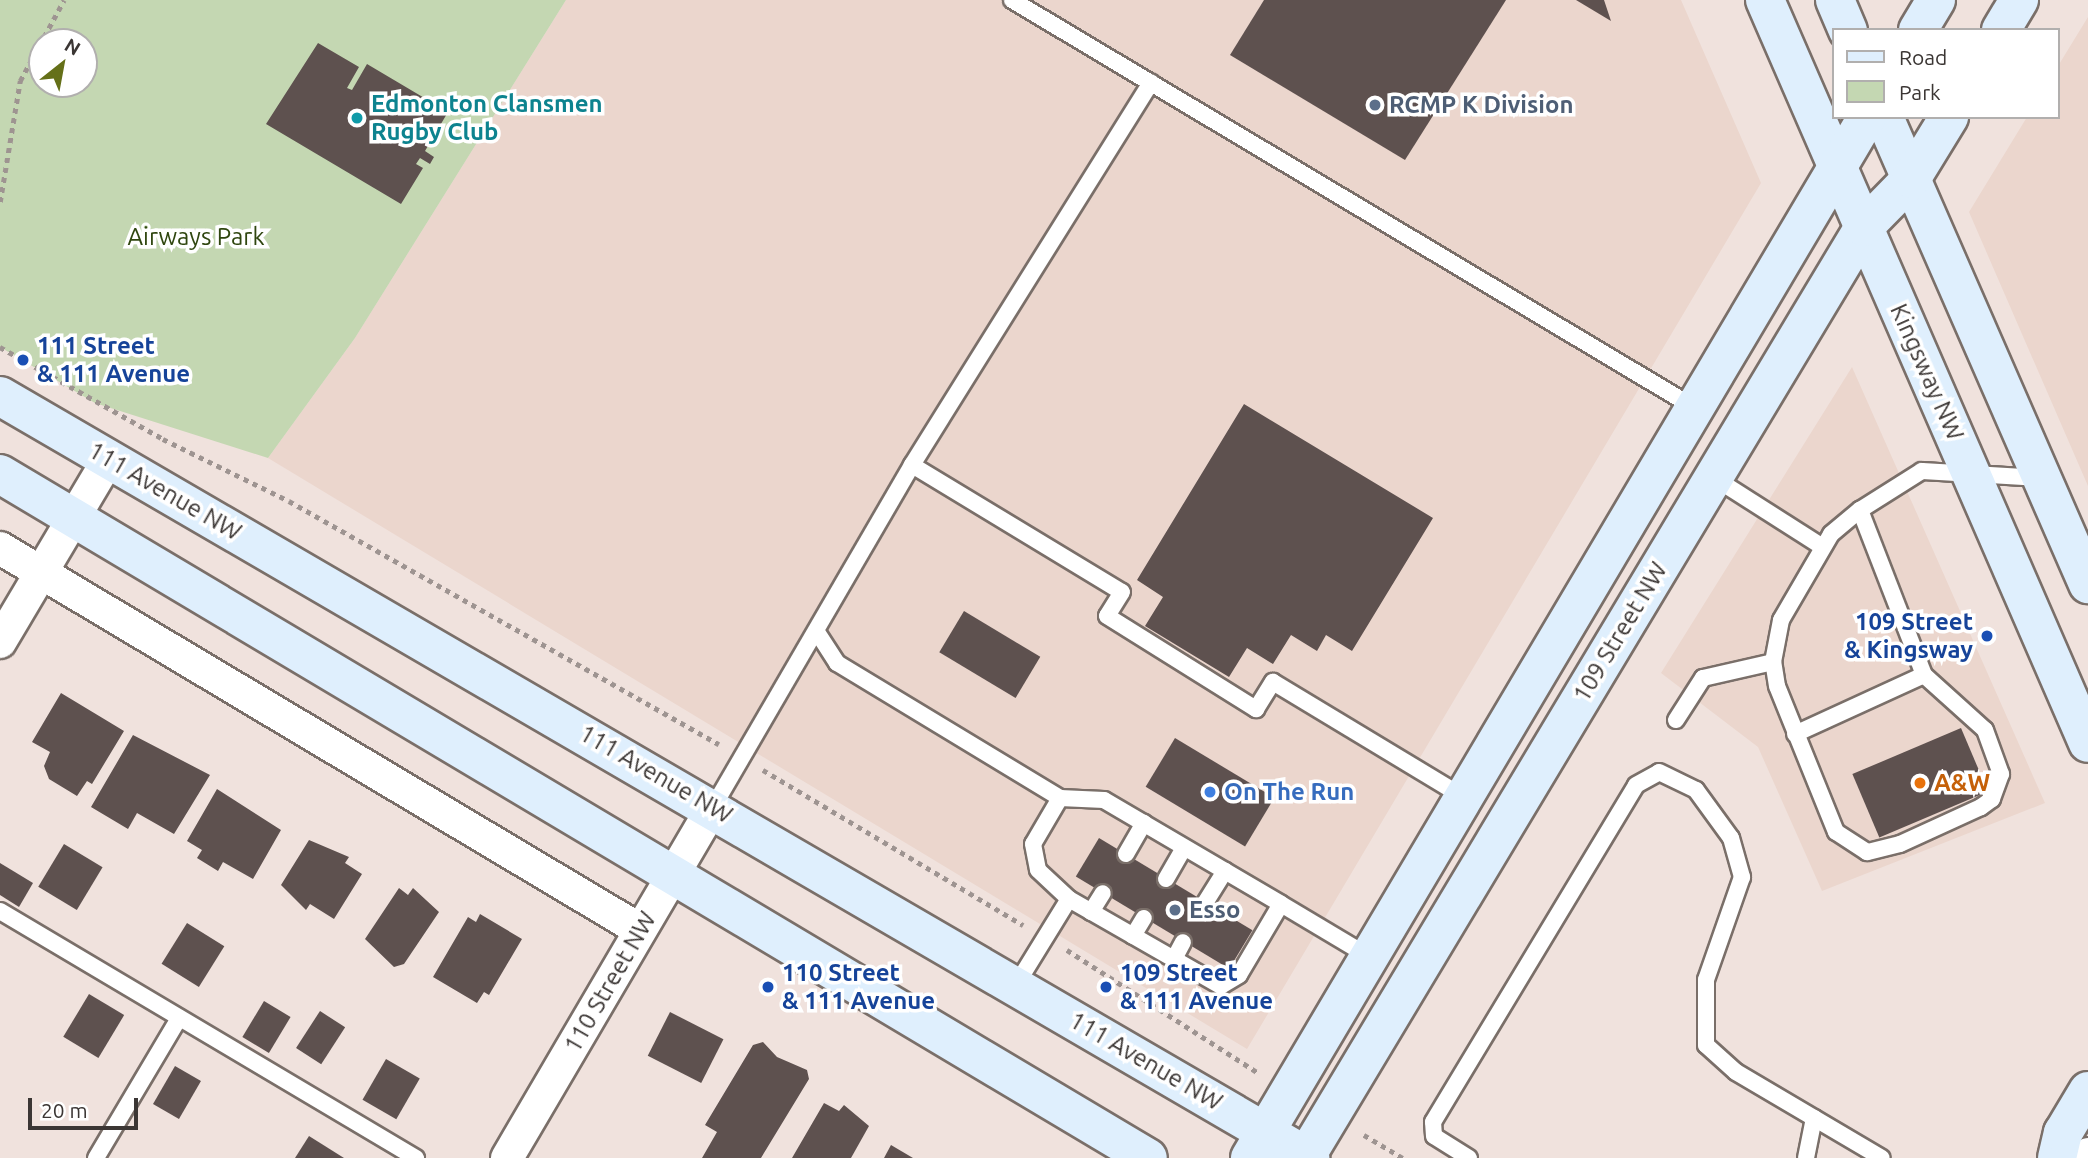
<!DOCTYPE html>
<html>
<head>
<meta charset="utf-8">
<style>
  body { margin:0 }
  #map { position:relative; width:2088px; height:1158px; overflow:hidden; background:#f0e2dd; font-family:Ubuntu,sans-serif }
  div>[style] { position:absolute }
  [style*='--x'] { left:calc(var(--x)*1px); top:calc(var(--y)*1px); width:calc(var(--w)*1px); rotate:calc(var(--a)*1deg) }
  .built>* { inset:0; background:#ebd6cd }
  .green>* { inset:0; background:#c4d7b2 }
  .building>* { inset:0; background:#5e514f; transform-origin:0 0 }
  .path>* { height:4.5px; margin-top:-2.25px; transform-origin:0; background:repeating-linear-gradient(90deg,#9e9491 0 5px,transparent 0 10px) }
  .roads { filter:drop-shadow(2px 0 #7a6f69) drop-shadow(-2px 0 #7a6f69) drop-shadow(0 2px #7a6f69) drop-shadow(0 -2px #7a6f69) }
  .lane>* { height:16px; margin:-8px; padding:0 8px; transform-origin:8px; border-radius:8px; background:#fff }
  .street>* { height:32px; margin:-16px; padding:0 16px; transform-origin:16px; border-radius:16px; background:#fff }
  .secondary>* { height:38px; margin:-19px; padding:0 19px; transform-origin:19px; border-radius:19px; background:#dfeffd }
  .dots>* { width:19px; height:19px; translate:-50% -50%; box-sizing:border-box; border:4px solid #fff; border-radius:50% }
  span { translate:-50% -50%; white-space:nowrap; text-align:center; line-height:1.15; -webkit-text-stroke:7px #fff; paint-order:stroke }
  .culture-label { font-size:24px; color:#0d838f; font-weight:700 }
  .left { translate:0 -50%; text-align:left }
  .service-label { font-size:24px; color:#4e5e75; font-weight:700 }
  .park-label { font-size:24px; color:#2f460f }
  .transit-label { font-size:24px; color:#164399; font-weight:700 }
  .right { translate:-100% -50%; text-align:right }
  .street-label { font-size:24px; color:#3b3634 }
  .food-label { font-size:24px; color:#c56008; font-weight:700 }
  .shop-label { font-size:24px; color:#366cbe; font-weight:700 }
  .legend { position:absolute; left:1832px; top:28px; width:228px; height:91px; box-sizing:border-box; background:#fff; border:2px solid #b1afae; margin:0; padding:9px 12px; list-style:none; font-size:21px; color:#3b3634 }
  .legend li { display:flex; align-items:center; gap:14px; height:35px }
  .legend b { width:35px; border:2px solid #b1afae }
  .north { position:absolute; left:28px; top:28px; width:70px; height:70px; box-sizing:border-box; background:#fff; border:2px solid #b1afae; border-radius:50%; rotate:31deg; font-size:19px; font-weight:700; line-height:28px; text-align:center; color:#3b3634 }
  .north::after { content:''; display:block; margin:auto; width:24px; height:32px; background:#657019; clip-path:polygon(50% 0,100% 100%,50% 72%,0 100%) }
  .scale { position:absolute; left:28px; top:1098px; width:110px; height:32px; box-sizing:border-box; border:4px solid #3b3634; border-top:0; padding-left:9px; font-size:21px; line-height:24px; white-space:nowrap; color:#3b3634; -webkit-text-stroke:5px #fff; paint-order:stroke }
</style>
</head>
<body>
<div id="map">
  <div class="built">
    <div style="clip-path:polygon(566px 0,1681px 0,1761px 183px,1247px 1049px,268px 458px,355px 338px)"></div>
    <div style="clip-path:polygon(2088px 17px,2088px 486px,1969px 212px,2027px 117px,2058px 117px,2058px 66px)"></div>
    <div style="clip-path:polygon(1852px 367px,2045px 803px,1822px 891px,1758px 747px,1661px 673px)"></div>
  </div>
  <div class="green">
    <div style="clip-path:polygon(evenodd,0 0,566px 0,355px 338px,268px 458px,95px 403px,0 347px,0 0,42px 42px,84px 42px,84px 84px,42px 84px,42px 42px)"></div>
  </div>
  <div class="building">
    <div style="clip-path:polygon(1264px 0,1506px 0,1405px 160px,1230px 55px)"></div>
    <div style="clip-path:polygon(1576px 0,1604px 0,1611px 21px)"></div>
    <div style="clip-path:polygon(318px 43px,359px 67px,347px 88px,352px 90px,367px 64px,448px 112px,425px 151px,434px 157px,430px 164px,420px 158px,416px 164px,423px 168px,401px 204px,266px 124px)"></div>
    <div style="clip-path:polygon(1244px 404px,1433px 518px,1352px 651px,1326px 635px,1317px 651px,1291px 635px,1273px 664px,1247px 648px,1229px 677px,1145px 626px,1163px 597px,1137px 580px)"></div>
    <div style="left:964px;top:611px;width:89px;height:48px;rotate:31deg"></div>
    <div style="clip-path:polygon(61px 693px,124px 731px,92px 784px,87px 781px,77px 796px,49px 779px,44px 766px,50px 752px,32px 742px)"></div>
    <div style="left:1961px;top:728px;width:69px;height:118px;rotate:67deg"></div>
    <div style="clip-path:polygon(133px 735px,210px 775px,174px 834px,137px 813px,128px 829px,91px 807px)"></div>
    <div style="left:1175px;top:738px;width:116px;height:57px;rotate:31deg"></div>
    <div style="clip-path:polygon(217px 789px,281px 830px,253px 879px,223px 862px,218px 871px,197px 858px,202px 850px,187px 841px)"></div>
    <div style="left:1099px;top:838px;width:179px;height:45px;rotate:31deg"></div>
    <div style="clip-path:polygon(309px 840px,349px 857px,345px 863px,362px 874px,334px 919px,310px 904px,306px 910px,281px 885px)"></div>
    <div style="left:64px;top:844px;width:45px;height:50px;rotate:31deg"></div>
    <div style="clip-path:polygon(0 863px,33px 883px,19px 907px,0 895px)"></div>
    <div style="clip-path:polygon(399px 888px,408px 895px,413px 888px,439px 912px,404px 964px,394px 967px,365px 939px)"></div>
    <div style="clip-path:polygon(480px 914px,522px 939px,489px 995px,484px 992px,477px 1003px,433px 977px,468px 917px,476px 922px)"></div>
    <div style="left:187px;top:923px;width:44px;height:48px;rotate:32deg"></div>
    <div style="left:89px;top:994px;width:41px;height:50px;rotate:31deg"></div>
    <div style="left:264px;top:1001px;width:31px;height:42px;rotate:31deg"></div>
    <div style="left:320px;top:1011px;width:30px;height:44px;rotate:33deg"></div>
    <div style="left:670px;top:1012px;width:60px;height:49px;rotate:27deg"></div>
    <div style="clip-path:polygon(763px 1042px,777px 1057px,807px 1070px,809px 1079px,761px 1158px,702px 1158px,717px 1132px,705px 1125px,753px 1045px)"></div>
    <div style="left:386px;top:1059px;width:39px;height:47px;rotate:30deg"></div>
    <div style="left:175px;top:1066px;width:30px;height:44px;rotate:30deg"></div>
    <div style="clip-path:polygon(824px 1103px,839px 1111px,844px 1105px,869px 1126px,851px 1158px,792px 1158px)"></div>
    <div style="clip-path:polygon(309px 1136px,344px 1158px,295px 1158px)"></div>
    <div style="clip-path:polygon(891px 1145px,913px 1158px,884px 1158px)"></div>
  </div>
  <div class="path">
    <div style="--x:0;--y:202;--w:123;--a:-80.6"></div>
    <div style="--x:20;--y:81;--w:92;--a:-61.5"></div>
    <div style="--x:0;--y:347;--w:187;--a:29.4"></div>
    <div style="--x:163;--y:439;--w:140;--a:26.2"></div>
    <div style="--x:289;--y:501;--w:494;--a:29.5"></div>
    <div style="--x:763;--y:770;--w:303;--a:30.8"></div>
    <div style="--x:1067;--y:950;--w:226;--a:32.7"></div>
    <div style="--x:1364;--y:1135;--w:45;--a:30.5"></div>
  </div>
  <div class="roads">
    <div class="lane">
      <div style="--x:1012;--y:0;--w:796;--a:30.85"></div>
      <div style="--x:912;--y:465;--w:245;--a:31.2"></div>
      <div style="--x:1122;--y:592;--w:28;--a:122"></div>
      <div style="--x:1107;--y:616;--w:176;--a:32"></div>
      <div style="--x:1256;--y:709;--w:32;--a:-58"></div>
      <div style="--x:1273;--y:682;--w:223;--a:31.1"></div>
      <div style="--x:1713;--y:477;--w:130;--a:32.5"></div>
      <div style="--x:1860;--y:510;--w:177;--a:68.8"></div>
      <div style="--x:1924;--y:675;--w:82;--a:42"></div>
      <div style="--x:1985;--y:730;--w:47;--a:70"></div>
      <div style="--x:2001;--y:774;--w:27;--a:110"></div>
      <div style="--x:1992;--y:799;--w:14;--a:144"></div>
      <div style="--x:1981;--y:807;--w:89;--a:155.4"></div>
      <div style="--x:1900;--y:844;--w:34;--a:166"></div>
      <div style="--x:1867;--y:852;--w:37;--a:-147"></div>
      <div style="--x:1836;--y:832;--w:157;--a:-112"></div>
      <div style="--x:1777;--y:686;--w:24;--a:-99"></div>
      <div style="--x:1773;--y:662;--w:43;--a:-79.2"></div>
      <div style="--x:1781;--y:620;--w:99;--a:-59.8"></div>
      <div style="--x:1831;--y:534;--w:38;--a:-40"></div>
      <div style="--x:1860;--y:510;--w:73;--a:-32.2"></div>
      <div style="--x:1922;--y:471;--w:119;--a:3.4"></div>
      <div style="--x:817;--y:632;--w:37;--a:57"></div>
      <div style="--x:837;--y:663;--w:261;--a:31.2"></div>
      <div style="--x:1060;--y:798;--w:44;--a:2.6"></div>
      <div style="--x:1104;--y:800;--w:205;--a:30.4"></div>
      <div style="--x:1676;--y:720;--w:50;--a:-57.3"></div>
      <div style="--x:1703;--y:678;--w:72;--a:-12.9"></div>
      <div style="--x:1795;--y:734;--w:142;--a:-24.6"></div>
      <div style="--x:1060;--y:798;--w:53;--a:120.4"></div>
      <div style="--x:1033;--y:844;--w:26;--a:79"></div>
      <div style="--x:1038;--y:870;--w:42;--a:43.1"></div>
      <div style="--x:713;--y:807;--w:396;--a:-59.8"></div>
      <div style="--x:912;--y:465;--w:451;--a:-58"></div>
      <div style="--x:1126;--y:854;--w:36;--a:-60"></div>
      <div style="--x:1166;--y:879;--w:36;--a:-60"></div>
      <div style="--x:1205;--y:903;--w:38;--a:-58"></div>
      <div style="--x:0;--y:911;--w:484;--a:30.7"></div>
      <div style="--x:1091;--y:912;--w:22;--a:-58"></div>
      <div style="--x:1133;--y:936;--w:21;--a:-59"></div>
      <div style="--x:1174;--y:959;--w:19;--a:-62"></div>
      <div style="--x:1016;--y:985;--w:101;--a:-58.4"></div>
      <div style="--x:1069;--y:899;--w:175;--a:29.8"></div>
      <div style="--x:1221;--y:986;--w:21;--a:-31"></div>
      <div style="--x:1239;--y:975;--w:82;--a:-59.4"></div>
      <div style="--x:1281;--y:904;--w:104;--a:30.8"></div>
      <div style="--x:96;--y:1158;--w:163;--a:-59.3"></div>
      <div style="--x:1469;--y:1158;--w:41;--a:-147.8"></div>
      <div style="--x:1434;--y:1136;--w:14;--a:-94"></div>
      <div style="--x:1433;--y:1122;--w:393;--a:-58.9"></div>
      <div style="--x:1636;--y:785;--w:26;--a:-29"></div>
      <div style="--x:1659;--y:772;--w:41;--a:25.9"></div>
      <div style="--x:1696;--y:790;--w:59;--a:53.9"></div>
      <div style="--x:1731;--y:838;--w:41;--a:74.2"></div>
      <div style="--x:1742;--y:877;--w:109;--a:109.3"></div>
      <div style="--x:1706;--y:980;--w:65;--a:90"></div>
      <div style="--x:1706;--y:1045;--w:40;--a:42"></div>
      <div style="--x:1736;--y:1072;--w:169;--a:30.5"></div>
      <div style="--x:1806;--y:1158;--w:41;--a:-78.7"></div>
    </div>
    <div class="street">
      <div style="--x:0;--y:548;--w:745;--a:30.83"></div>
      <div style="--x:0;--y:642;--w:212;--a:-59.3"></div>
      <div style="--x:507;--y:1158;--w:407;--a:-59.6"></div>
      <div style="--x:2085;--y:1158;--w:5;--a:-53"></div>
    </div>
    <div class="secondary">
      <div style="--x:1765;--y:0;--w:810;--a:66.5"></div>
      <div style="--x:1835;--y:0;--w:33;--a:67"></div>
      <div style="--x:1918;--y:30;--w:35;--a:-59"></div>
      <div style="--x:2001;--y:30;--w:35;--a:-59"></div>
      <div style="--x:1884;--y:117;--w:510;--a:66.4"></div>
      <div style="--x:0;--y:396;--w:1516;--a:30.19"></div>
      <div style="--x:0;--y:474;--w:1336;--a:30.79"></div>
      <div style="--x:1250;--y:1158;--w:1210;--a:-59.34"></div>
      <div style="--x:1305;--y:1158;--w:1086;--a:-59.02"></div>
      <div style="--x:1864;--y:227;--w:67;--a:-45.6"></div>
      <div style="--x:1911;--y:179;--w:73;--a:-58.5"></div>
      <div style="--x:2057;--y:1158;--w:26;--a:-77"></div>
      <div style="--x:2063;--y:1133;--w:49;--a:-59.2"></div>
    </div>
  </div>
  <div class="dots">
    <div style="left:1375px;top:105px;background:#5c6f8a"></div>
    <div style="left:357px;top:118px;background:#0f9aa8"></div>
    <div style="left:23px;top:360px;background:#1a4fb4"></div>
    <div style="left:1987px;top:636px;background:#1a4fb4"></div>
    <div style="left:1920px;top:783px;background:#e8710a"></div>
    <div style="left:1210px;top:792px;background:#3f7fe0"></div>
    <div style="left:1175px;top:910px;background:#5c6f8a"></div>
    <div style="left:768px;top:987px;background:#1a4fb4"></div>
    <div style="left:1106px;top:987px;background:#1a4fb4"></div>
  </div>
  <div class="culture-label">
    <span class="left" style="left:371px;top:118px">Edmonton Clansmen<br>Rugby Club</span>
  </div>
  <div class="service-label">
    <span class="left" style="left:1389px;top:105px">RCMP K Division</span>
    <span class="left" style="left:1189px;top:910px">Esso</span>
  </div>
  <div class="park-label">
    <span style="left:196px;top:237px">Airways Park</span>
  </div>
  <div class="transit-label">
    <span class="left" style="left:37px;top:360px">111 Street<br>&amp; 111 Avenue</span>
    <span class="right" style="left:1973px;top:636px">109 Street<br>&amp; Kingsway</span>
    <span class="left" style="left:782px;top:987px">110 Street<br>&amp; 111 Avenue</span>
    <span class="left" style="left:1120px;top:987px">109 Street<br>&amp; 111 Avenue</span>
  </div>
  <div class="street-label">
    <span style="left:1927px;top:372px;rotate:66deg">Kingsway NW</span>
    <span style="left:165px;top:491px;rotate:30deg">111 Avenue NW</span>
    <span style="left:1620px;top:632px;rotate:-59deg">109 Street NW</span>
    <span style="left:656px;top:774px;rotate:30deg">111 Avenue NW</span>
    <span style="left:610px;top:982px;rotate:-60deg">110 Street NW</span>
    <span style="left:1146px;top:1061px;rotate:30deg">111 Avenue NW</span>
  </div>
  <div class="food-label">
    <span class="left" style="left:1934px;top:783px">A&amp;W</span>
  </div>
  <div class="shop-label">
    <span class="left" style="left:1224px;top:792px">On The Run</span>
  </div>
  <ul class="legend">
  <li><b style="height:9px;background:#dfeffd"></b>Road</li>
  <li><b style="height:19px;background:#c4d7b2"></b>Park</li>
  </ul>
  <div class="north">N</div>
  <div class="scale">20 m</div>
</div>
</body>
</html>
